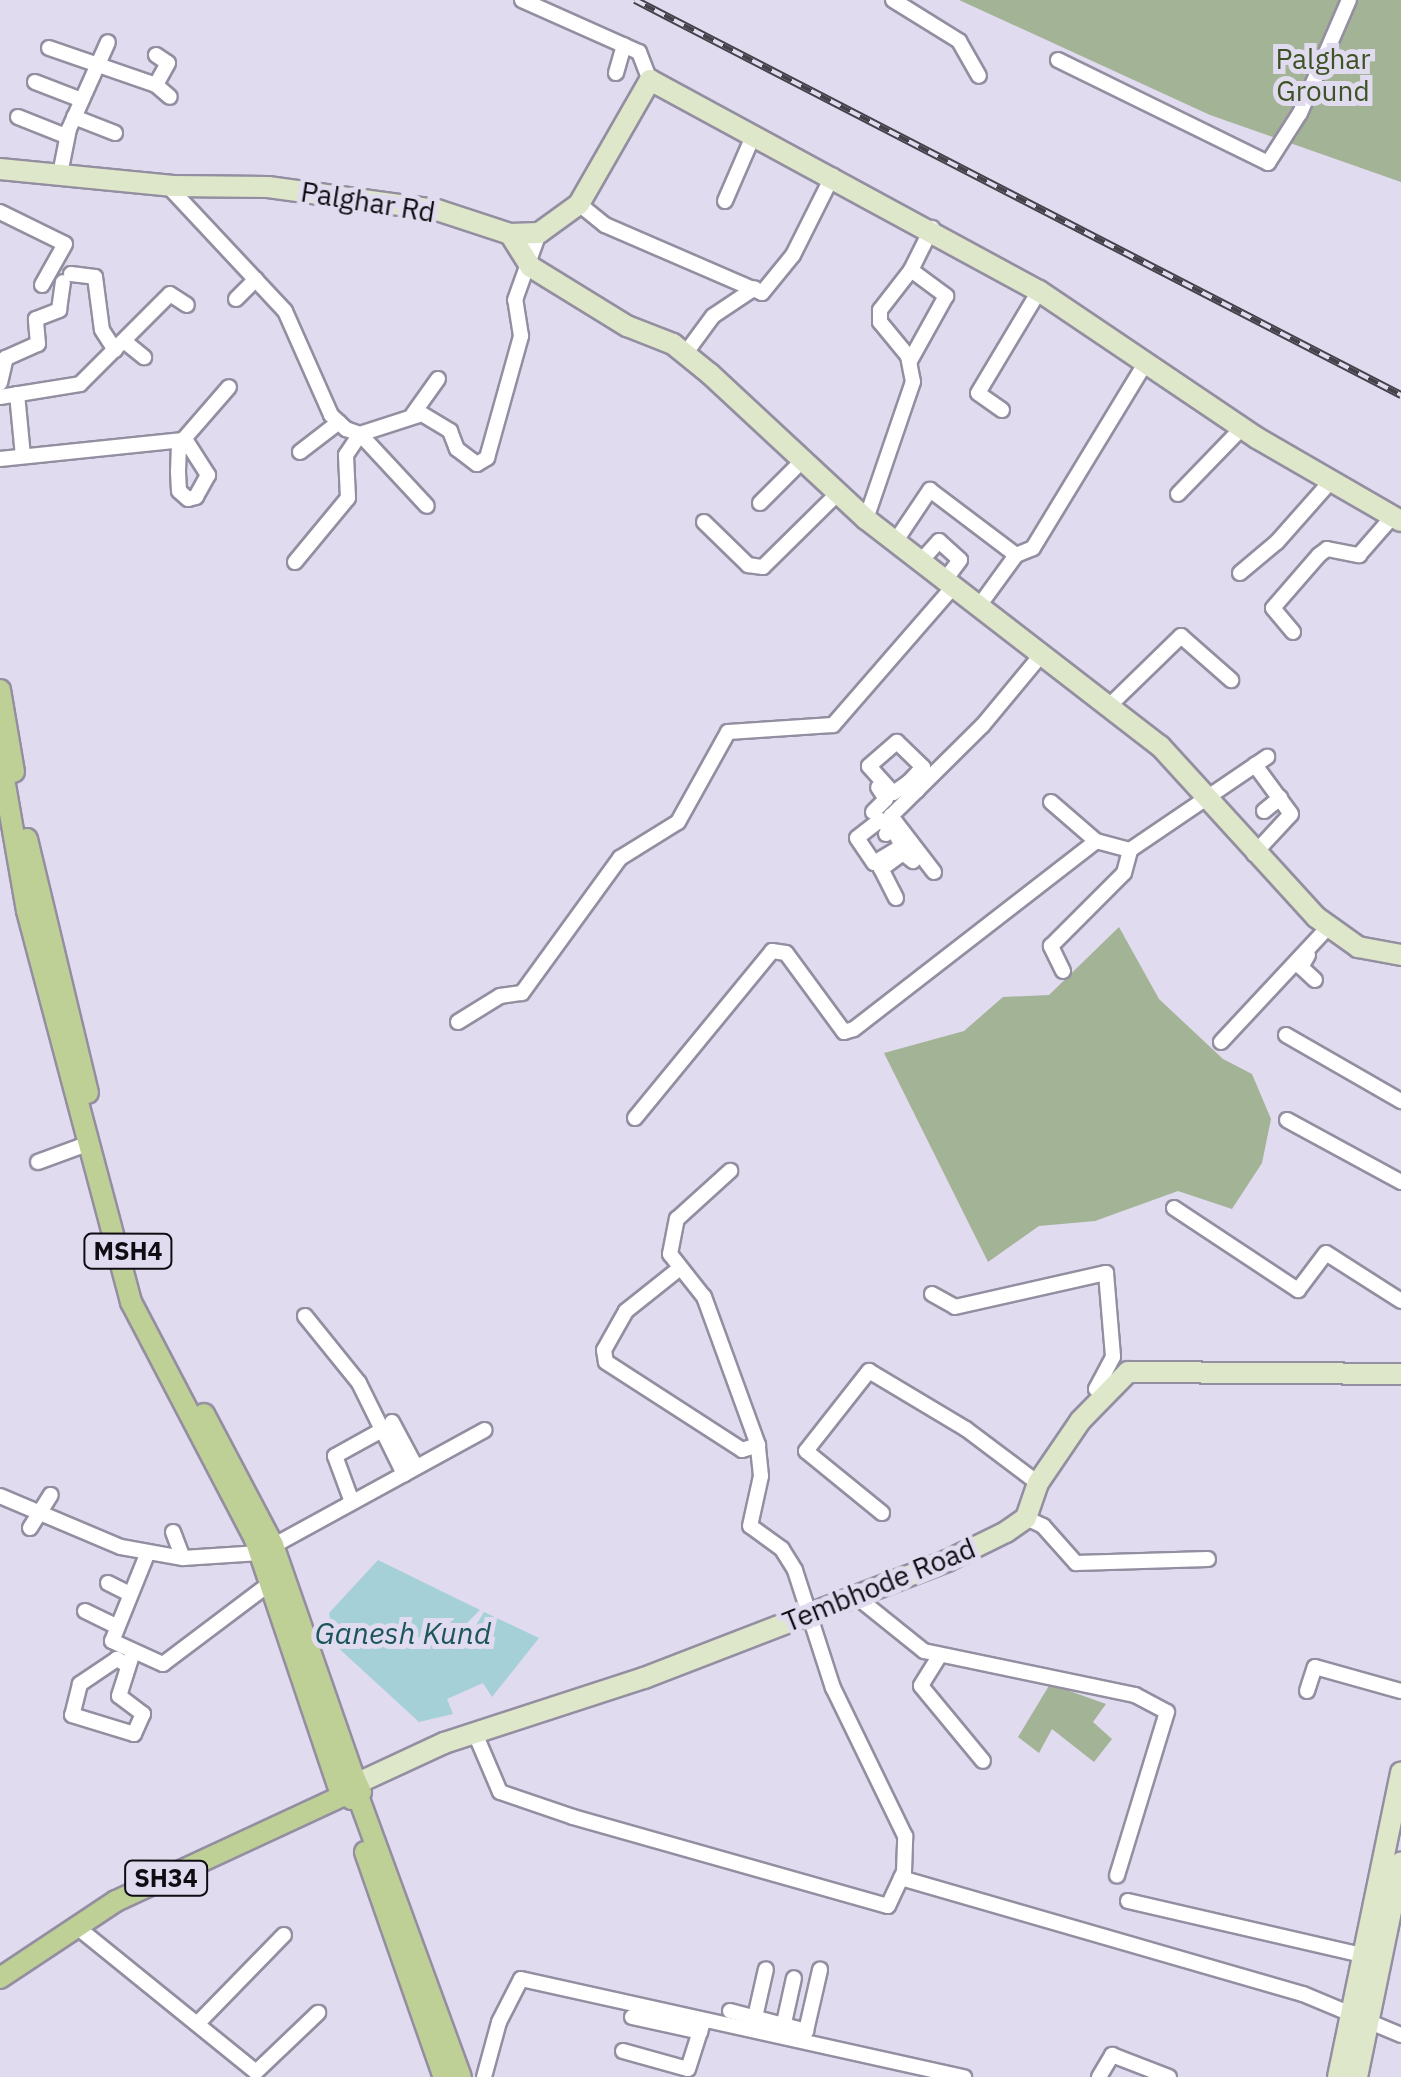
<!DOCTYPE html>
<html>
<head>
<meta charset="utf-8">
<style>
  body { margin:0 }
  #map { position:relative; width:1401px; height:2077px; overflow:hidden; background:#e1dbef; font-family:"IBM Plex Sans",sans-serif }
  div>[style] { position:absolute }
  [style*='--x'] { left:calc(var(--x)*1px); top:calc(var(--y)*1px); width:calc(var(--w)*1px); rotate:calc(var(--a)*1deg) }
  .green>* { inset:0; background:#a3b396 }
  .water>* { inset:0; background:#a6d0d8 }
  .roads { filter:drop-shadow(2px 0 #948ea1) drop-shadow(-2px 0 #948ea1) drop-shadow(0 2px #948ea1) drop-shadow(0 -2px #948ea1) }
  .street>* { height:14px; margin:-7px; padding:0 7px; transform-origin:7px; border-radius:7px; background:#fff }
  .secondary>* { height:20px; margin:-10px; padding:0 10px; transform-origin:10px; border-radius:10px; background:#dfe7ca }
  .primary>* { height:20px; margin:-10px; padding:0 10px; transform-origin:10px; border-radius:10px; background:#bed096 }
  .rail>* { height:8px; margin-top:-4px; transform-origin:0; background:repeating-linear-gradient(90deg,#e1dbef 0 11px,#45424b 0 22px); box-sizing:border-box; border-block:2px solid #45424b }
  span { translate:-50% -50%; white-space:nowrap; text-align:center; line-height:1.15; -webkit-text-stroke:10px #e1dbef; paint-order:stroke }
  .shield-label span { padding:2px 8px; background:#e1dbef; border:2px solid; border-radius:8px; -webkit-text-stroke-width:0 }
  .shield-label { font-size:25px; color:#0f0d13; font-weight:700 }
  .park-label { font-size:28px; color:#3d5325 }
  .street-label { font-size:28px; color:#0f0d13 }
  .water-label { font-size:30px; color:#1b555e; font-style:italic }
</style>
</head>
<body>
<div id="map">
  <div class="green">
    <div style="clip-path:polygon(959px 0,1401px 0,1401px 182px,1210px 115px)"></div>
    <div style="clip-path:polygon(1119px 927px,1159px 999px,1223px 1059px,1252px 1074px,1271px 1119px,1262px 1163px,1232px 1209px,1178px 1191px,1095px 1221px,1039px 1226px,988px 1262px,884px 1053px,964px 1031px,1003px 997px,1049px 995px)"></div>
    <div style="clip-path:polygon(1050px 1684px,1106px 1704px,1093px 1722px,1112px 1739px,1094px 1762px,1052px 1729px,1039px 1753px,1018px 1737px)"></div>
  </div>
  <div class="water">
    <div style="clip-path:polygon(378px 1560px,480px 1610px,457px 1633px,466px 1642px,484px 1612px,539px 1638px,492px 1697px,483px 1683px,447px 1699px,453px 1714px,419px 1722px,334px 1644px,329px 1613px)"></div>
  </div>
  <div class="roads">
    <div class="street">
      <div style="--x:522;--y:0;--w:128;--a:24"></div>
      <div style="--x:639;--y:52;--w:30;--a:69"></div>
      <div style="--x:893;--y:0;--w:78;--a:31.8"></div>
      <div style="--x:959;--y:41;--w:40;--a:60.3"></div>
      <div style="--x:49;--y:48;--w:113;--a:19.1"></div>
      <div style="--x:156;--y:85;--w:18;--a:41"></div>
      <div style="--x:156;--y:55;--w:14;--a:34"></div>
      <div style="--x:168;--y:63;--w:25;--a:119"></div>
      <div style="--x:1058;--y:60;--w:234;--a:26.1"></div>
      <div style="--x:1268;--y:163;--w:59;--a:-57.4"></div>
      <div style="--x:1300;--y:113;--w:123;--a:-66.6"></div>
      <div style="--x:616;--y:73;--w:29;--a:-74"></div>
      <div style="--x:35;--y:82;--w:50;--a:21"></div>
      <div style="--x:18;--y:117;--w:52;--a:21.6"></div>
      <div style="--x:74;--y:117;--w:44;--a:21.3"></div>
      <div style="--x:60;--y:174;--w:46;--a:-78.7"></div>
      <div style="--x:69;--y:129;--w:95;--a:-65.9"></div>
      <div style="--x:168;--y:186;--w:171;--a:46.9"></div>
      <div style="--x:285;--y:311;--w:114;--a:66.1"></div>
      <div style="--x:331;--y:415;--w:21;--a:43"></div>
      <div style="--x:346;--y:429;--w:15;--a:20"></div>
      <div style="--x:360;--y:434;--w:65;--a:-17.9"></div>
      <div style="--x:422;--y:414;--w:33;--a:31"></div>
      <div style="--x:450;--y:431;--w:19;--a:69"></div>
      <div style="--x:457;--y:449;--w:25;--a:37"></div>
      <div style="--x:477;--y:464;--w:12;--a:-31"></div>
      <div style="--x:487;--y:458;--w:127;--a:-74.4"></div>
      <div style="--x:521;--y:336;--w:36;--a:-99"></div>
      <div style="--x:515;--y:300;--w:71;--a:-70.3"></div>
      <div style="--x:725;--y:201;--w:73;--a:-66.6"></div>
      <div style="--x:579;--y:204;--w:33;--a:39"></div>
      <div style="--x:605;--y:225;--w:171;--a:23.4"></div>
      <div style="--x:762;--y:293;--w:49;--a:-50.8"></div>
      <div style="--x:793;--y:255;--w:89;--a:-63.4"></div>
      <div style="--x:0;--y:212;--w:72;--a:26.2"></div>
      <div style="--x:65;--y:244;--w:47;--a:119.3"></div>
      <div style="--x:911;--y:270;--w:47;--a:-63.4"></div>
      <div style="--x:71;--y:274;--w:24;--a:7"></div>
      <div style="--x:95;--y:277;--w:53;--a:82.5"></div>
      <div style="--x:102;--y:330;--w:24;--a:57"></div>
      <div style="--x:236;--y:299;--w:28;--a:-45"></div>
      <div style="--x:124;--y:341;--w:26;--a:39"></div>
      <div style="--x:685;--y:354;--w:47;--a:-53.6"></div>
      <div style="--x:713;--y:316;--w:50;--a:-33.7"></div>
      <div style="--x:0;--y:383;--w:26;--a:-77"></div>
      <div style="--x:6;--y:358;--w:35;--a:-24"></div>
      <div style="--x:38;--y:344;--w:25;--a:-95"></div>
      <div style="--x:36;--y:319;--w:25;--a:-21"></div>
      <div style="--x:59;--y:310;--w:28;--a:-82"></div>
      <div style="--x:17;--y:394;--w:62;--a:84.5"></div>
      <div style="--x:0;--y:397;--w:81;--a:-9.2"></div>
      <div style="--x:80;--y:384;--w:127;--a:-45"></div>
      <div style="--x:170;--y:294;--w:20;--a:33"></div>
      <div style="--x:1002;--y:410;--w:29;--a:-145"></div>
      <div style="--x:978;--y:393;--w:119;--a:-59.1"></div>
      <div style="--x:413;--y:414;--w:43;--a:-54.5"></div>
      <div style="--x:185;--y:439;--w:43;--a:57.4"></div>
      <div style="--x:208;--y:475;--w:25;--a:119"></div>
      <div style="--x:196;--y:497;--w:8;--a:166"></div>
      <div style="--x:188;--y:499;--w:12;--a:-138"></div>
      <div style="--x:179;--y:491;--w:19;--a:-93"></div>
      <div style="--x:178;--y:472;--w:23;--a:-88"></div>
      <div style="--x:179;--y:449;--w:8;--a:-23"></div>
      <div style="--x:300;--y:452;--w:49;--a:-37.6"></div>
      <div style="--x:0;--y:459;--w:184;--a:-5.9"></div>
      <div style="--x:183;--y:440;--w:70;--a:-49"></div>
      <div style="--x:1178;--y:494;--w:93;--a:-45.9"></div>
      <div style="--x:760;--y:503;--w:61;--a:-45"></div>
      <div style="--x:866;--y:519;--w:145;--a:-71.1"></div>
      <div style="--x:913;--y:382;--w:26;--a:-101"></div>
      <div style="--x:908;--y:356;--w:44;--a:-129.5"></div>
      <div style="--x:880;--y:322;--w:12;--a:-90"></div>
      <div style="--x:880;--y:310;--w:51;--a:-52.2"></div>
      <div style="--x:911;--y:270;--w:44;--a:36.6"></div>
      <div style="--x:946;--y:296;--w:74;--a:119"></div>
      <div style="--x:704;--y:522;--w:62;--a:44.3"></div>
      <div style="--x:748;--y:565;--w:15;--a:8"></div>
      <div style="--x:763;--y:567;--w:104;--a:-44.6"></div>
      <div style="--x:895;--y:542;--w:63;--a:-56.1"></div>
      <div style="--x:930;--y:490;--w:108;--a:37.1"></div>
      <div style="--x:921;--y:561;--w:27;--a:-48"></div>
      <div style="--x:939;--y:541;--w:28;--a:42"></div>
      <div style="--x:960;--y:560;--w:25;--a:127"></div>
      <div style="--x:295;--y:562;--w:83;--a:-50.4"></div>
      <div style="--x:348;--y:498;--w:43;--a:-92.7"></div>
      <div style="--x:346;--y:455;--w:25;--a:-56"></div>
      <div style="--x:360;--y:434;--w:98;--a:47.1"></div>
      <div style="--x:1240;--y:573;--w:48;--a:-40"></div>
      <div style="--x:1277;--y:542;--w:81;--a:-48.5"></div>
      <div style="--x:979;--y:606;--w:63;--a:-54"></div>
      <div style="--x:1016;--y:555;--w:18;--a:-22"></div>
      <div style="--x:1033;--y:548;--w:218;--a:-58.7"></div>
      <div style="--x:1293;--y:632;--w:31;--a:-130"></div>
      <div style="--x:1273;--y:608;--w:70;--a:-49"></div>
      <div style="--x:1319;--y:555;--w:10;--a:-37"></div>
      <div style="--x:1327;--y:549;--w:33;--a:11"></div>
      <div style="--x:1359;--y:555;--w:52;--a:-48.9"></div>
      <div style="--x:1108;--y:707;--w:102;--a:-44.2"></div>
      <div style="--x:1181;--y:636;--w:67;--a:41.3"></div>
      <div style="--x:909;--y:782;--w:19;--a:145"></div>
      <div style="--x:893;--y:793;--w:36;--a:-132"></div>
      <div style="--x:869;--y:766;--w:37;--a:-41"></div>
      <div style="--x:897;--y:742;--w:36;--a:44"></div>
      <div style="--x:923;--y:767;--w:21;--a:133"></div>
      <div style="--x:909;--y:782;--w:12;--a:48"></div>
      <div style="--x:1051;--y:802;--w:60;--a:40.9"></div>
      <div style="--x:1096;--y:841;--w:35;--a:15"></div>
      <div style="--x:1130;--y:850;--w:166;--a:-34.2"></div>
      <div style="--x:1264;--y:811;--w:21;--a:-39"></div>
      <div style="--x:873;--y:812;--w:18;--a:-45"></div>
      <div style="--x:886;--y:799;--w:14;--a:-124"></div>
      <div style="--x:886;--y:834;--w:7;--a:-34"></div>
      <div style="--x:892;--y:830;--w:16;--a:-140"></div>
      <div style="--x:880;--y:820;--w:29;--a:142"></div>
      <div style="--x:857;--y:838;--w:30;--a:56"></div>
      <div style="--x:874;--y:863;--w:33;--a:-31"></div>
      <div style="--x:902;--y:846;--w:16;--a:-117"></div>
      <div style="--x:1254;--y:854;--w:54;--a:-47.2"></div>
      <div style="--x:1291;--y:814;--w:61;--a:-126.3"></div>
      <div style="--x:934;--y:872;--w:71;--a:-127.5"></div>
      <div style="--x:891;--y:816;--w:129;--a:-44.7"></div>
      <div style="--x:983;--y:725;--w:92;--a:-50.3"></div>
      <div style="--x:896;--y:898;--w:33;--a:-117"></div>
      <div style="--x:881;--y:869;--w:27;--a:-36"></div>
      <div style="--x:903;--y:853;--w:13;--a:39"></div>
      <div style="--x:1308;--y:955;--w:14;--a:120"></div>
      <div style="--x:1301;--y:967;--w:19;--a:43"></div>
      <div style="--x:1063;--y:971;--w:28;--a:-116"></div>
      <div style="--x:1051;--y:946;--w:103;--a:-45"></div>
      <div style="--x:1124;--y:873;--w:24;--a:-75"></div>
      <div style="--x:458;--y:1022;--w:49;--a:-31.8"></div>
      <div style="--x:500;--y:996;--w:22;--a:-8"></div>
      <div style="--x:522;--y:993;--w:167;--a:-54"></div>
      <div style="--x:620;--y:858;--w:68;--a:-31.8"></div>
      <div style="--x:678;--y:822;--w:103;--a:-60.9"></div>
      <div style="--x:728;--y:732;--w:105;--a:-3.8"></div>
      <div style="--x:833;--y:725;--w:184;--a:-49"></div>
      <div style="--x:1286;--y:1035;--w:133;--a:29.9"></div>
      <div style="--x:1221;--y:1042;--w:158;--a:-47"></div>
      <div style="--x:635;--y:1118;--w:216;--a:-50.6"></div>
      <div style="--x:772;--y:951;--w:14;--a:8"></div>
      <div style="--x:786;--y:953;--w:98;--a:53.7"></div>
      <div style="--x:844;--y:1032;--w:10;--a:-17"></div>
      <div style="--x:854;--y:1029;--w:306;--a:-37.8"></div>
      <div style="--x:1287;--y:1120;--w:130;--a:28.5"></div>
      <div style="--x:38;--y:1162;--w:52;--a:-20.2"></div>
      <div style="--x:1174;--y:1208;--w:149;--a:33.5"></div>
      <div style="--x:1298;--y:1290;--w:46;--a:-52.9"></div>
      <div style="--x:1326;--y:1253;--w:89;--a:32.6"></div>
      <div style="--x:680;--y:1268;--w:69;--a:141.5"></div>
      <div style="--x:626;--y:1311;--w:45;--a:119.4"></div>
      <div style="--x:604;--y:1350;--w:12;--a:81"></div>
      <div style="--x:606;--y:1362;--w:162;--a:32.9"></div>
      <div style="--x:742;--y:1450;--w:17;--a:-17"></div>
      <div style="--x:932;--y:1294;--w:26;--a:29"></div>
      <div style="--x:955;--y:1307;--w:155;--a:-12.7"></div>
      <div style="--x:1106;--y:1273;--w:84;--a:85.2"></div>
      <div style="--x:1113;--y:1357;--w:36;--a:118"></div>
      <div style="--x:1096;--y:1389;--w:8;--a:45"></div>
      <div style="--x:305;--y:1316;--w:86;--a:51.1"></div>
      <div style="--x:359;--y:1383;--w:102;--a:63.7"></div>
      <div style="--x:392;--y:1422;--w:51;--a:61.9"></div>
      <div style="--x:0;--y:1496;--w:131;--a:22.9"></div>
      <div style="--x:121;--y:1547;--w:63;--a:10.1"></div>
      <div style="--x:183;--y:1558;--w:77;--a:-3.7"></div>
      <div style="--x:260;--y:1553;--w:256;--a:-28.7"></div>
      <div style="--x:352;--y:1502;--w:49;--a:-110.3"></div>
      <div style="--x:335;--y:1456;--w:54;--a:-29"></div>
      <div style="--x:882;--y:1513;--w:98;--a:-140.8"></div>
      <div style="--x:806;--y:1451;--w:102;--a:-51.8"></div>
      <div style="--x:869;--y:1371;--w:113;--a:30.9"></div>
      <div style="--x:966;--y:1429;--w:90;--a:36.9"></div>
      <div style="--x:1026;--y:1518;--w:19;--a:25"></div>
      <div style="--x:1043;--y:1526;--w:50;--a:48.3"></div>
      <div style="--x:1076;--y:1563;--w:132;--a:-1.7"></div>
      <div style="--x:30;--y:1528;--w:39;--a:-58"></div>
      <div style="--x:173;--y:1532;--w:28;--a:69"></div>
      <div style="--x:148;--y:1552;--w:96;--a:112"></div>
      <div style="--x:112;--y:1641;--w:56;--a:24.3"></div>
      <div style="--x:163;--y:1664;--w:136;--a:-37"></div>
      <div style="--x:108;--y:1583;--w:25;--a:27"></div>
      <div style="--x:853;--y:1594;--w:91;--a:38.8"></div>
      <div style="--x:924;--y:1651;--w:216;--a:11.8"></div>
      <div style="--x:1135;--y:1695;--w:36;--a:28"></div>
      <div style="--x:1167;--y:1712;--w:171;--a:107"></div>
      <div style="--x:85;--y:1611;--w:34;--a:26"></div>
      <div style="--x:940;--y:1655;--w:36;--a:122"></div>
      <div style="--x:921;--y:1686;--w:97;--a:50.4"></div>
      <div style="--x:127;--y:1665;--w:12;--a:-149"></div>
      <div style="--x:117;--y:1659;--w:45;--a:146"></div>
      <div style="--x:80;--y:1684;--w:32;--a:104"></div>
      <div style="--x:72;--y:1715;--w:65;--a:17"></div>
      <div style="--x:134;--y:1734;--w:22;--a:-66"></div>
      <div style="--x:143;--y:1714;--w:30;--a:-143"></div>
      <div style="--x:119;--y:1696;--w:46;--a:-72.3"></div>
      <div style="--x:1307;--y:1691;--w:25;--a:-72"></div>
      <div style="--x:1315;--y:1667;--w:89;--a:15.6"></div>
      <div style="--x:474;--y:1731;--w:66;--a:66.9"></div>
      <div style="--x:500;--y:1792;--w:77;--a:18.9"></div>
      <div style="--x:573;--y:1817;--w:327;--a:15.8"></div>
      <div style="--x:888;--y:1906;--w:38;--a:-65"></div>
      <div style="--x:904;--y:1872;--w:36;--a:-88"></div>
      <div style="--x:905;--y:1836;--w:165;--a:-115.9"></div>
      <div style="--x:833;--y:1688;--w:124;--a:-107.9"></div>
      <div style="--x:795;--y:1570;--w:25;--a:-122"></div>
      <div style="--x:782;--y:1549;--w:39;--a:-144"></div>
      <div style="--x:750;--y:1526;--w:51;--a:-77.6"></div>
      <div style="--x:761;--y:1476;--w:31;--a:-96"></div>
      <div style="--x:758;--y:1445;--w:158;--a:-110"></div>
      <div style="--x:704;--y:1297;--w:55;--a:-128.3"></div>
      <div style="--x:670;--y:1254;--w:36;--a:-79"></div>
      <div style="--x:677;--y:1219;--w:72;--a:-42.2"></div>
      <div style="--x:901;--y:1878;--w:418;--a:16.1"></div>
      <div style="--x:1303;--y:1994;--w:106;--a:22.7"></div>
      <div style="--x:1128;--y:1901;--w:239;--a:13"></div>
      <div style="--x:77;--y:1927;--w:230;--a:39"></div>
      <div style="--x:256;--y:2072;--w:86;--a:-43.6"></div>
      <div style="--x:730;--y:2011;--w:79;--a:14.7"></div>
      <div style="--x:806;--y:2031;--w:63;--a:-77.1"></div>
      <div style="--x:632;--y:2017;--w:70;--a:12.4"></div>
      <div style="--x:198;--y:2023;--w:123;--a:-45.7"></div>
      <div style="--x:753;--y:2026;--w:58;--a:-77.2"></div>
      <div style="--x:782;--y:2032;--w:55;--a:-77.5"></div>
      <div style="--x:623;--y:2051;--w:67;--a:15.5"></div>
      <div style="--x:688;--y:2069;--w:49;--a:-72.3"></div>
      <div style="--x:484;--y:2077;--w:57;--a:-74.7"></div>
      <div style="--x:499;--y:2022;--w:48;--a:-62.9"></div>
      <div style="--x:521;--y:1979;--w:454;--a:12.5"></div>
      <div style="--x:1099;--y:2077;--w:26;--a:-59"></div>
      <div style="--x:1112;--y:2055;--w:61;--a:21.1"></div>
    </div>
    <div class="secondary">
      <div style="--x:0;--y:169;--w:174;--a:5.6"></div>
      <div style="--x:173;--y:186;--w:95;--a:0.6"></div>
      <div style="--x:268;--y:187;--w:171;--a:7.8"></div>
      <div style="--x:437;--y:210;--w:77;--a:18.2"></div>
      <div style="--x:510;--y:234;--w:29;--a:-2"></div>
      <div style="--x:539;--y:233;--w:49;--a:-35.9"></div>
      <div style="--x:579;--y:204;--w:143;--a:-60.2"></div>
      <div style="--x:650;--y:80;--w:443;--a:28.5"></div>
      <div style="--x:1039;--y:291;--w:263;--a:34"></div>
      <div style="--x:1257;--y:438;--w:166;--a:30"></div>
      <div style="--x:510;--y:234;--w:39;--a:58"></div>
      <div style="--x:531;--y:267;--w:113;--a:31.6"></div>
      <div style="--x:627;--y:326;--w:49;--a:21.4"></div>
      <div style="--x:673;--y:344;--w:48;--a:39"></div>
      <div style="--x:710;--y:374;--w:213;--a:42.9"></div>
      <div style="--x:866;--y:519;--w:371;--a:37.7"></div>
      <div style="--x:1160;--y:746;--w:231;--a:47.6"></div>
      <div style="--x:1316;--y:917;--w:52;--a:35.5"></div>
      <div style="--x:1358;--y:947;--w:44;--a:10.5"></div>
      <div style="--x:360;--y:1782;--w:93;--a:-24.9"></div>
      <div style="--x:444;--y:1743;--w:210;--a:-18"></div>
      <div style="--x:644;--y:1678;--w:325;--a:-21.1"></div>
      <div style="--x:947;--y:1561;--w:66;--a:-26.2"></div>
      <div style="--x:1006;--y:1532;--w:24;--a:-35"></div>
      <div style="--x:1026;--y:1518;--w:37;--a:-71"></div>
      <div style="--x:1038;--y:1483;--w:76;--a:-55.7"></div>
      <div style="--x:1081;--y:1420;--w:67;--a:-45.6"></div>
      <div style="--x:1128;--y:1372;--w:273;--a:0.4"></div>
      <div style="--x:1338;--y:2077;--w:311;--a:-78.3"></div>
      <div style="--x:1357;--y:2077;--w:219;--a:-78.4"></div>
    </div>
    <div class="primary">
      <div style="--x:0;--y:690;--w:83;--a:80.3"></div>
      <div style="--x:0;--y:756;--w:157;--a:80.1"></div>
      <div style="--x:27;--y:911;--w:405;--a:75.1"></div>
      <div style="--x:131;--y:1302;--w:267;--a:62.4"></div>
      <div style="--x:255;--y:1539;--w:267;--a:71.4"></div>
      <div style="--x:340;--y:1792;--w:14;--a:30"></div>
      <div style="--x:352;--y:1799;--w:11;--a:-38"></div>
      <div style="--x:361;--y:1792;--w:17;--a:-115"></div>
      <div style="--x:354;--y:1777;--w:15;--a:157"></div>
      <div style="--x:27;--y:839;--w:261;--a:76.5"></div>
      <div style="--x:204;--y:1414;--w:148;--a:62.2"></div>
      <div style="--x:273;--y:1545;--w:246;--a:70.8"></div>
      <div style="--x:358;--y:1796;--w:299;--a:69.9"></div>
      <div style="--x:365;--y:1852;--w:238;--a:70.7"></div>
      <div style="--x:0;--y:1978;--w:139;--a:-33.6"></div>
      <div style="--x:116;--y:1901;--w:249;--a:-24.9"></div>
    </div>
  </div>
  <div class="rail">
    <div style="--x:635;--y:0;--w:862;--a:27.28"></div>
  </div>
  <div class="shield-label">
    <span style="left:128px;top:1251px">MSH4</span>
    <span style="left:166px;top:1878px">SH34</span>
  </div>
  <div class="park-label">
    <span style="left:1323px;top:75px">Palghar<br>Ground</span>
  </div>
  <div class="street-label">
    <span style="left:368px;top:202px;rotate:9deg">Palghar Rd</span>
    <span style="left:879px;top:1585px;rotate:-22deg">Tembhode Road</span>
  </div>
  <div class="water-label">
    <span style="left:403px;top:1633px">Ganesh Kund</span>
  </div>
</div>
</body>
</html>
